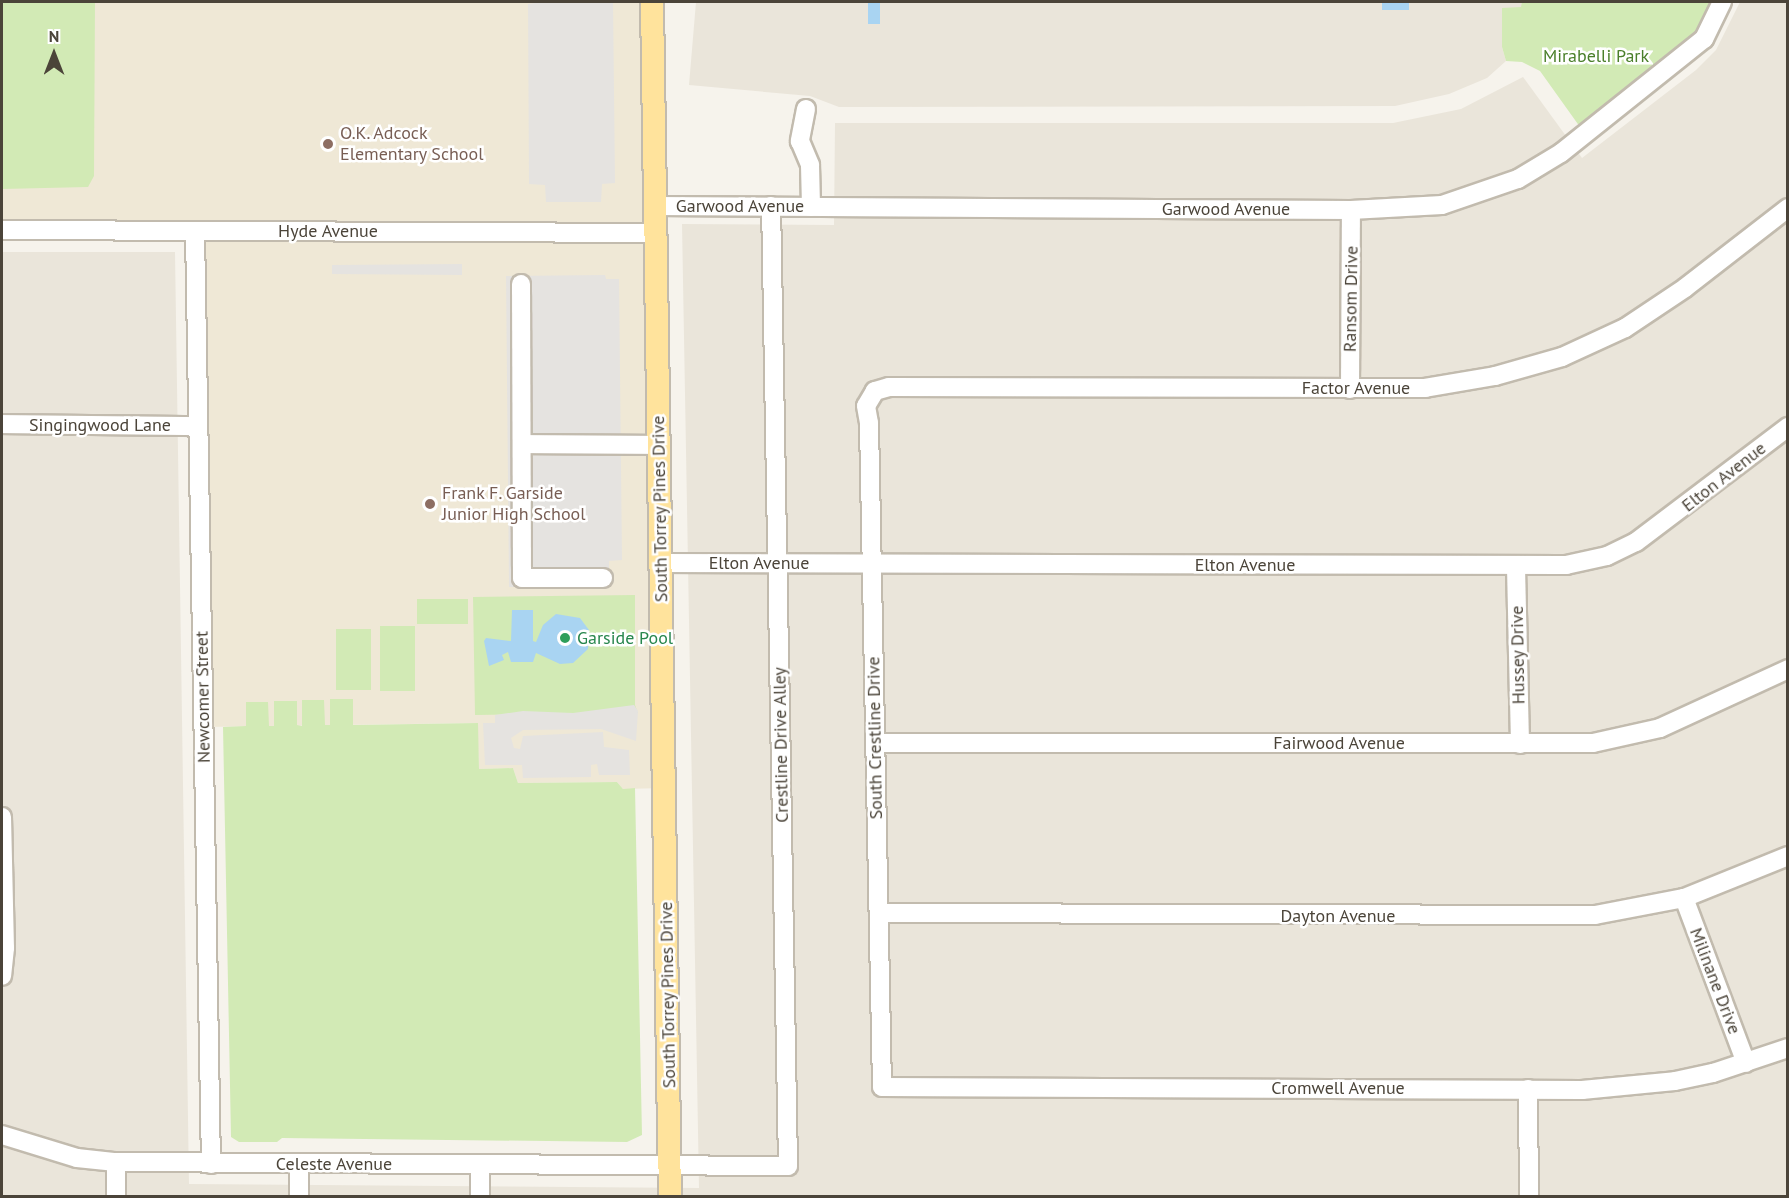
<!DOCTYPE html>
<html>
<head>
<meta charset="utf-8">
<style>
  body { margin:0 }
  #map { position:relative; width:1789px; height:1198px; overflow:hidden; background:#f6f3ec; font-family:"PT Sans",sans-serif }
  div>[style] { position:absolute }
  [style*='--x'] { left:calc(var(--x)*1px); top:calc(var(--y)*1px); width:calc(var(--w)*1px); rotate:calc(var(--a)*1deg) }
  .residential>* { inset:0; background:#eae5da }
  .education>* { inset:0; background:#efe8d6 }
  .green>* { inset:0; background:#d2eab5; transform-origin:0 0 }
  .parking>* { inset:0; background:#e5e3e0 }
  .water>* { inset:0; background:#a9d4f2; transform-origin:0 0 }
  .roads { filter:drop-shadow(2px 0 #c2bbae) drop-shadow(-2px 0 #c2bbae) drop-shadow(0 2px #c2bbae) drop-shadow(0 -2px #c2bbae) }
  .minor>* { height:18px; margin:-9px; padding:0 9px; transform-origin:9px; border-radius:9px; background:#fff }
  .major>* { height:22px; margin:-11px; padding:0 11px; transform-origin:11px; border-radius:11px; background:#ffe39c }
  .dots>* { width:16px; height:16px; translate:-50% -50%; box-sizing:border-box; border:3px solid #fff; border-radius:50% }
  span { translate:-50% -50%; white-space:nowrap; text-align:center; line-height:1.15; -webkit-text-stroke:5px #fff; paint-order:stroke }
  .park-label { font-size:18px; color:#4a7f2a }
  .education-label { font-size:18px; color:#785e54 }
  .left { translate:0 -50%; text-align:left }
  .street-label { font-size:18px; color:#4b4439 }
  .leisure-label { font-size:18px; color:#27864d }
  .frame { position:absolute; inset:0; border:3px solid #4b4439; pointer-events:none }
  .north { position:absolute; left:24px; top:24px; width:60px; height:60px; -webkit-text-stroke:4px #fff; paint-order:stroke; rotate:0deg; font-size:16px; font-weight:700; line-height:24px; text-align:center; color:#4b4439 }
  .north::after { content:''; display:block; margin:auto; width:21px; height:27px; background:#4b4439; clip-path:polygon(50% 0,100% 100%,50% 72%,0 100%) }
</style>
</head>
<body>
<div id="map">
  <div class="residential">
    <div style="clip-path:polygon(696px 2px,1522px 2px,1522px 7px,1502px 47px,1506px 61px,1487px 78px,1449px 94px,1395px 106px,839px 107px,810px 96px,689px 85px)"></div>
    <div style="clip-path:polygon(1740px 2px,1787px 2px,1787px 1196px,2px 1196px,2px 252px,175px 252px,189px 1184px,699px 1188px,682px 224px,834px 225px,835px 123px,1393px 123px,1461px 109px,1523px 77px,1582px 158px,1696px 70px,1716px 50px)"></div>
  </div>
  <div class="education">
    <div style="clip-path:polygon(2px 2px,652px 2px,665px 788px,623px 789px,617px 782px,518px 783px,513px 768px,479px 769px,477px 723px,203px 727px,195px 231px,2px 230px)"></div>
  </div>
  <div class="green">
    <div style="clip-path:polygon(2px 2px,95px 2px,94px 176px,88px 187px,2px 189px)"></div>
    <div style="clip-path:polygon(1522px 2px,1722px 2px,1715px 17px,1585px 134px,1540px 71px,1522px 62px,1506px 61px,1502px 47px,1502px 8px,1521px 7px)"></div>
    <div style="clip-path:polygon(635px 595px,635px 705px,638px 713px,475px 715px,473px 597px)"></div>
    <div style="left:417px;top:599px;width:51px;height:25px"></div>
    <div style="left:380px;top:626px;width:35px;height:65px"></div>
    <div style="left:336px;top:629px;width:35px;height:61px"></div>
    <div style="clip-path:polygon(330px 699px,353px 699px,353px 725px,478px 723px,479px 769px,513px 768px,518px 783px,617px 782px,623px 789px,635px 788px,642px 1135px,627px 1142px,282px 1138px,277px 1142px,239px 1142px,231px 1137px,223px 727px,246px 726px,246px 702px,268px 702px,269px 726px,274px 726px,274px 701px,297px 701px,297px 725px,302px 726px,302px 700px,324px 700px,325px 725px,330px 725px)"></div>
  </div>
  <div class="parking">
    <div style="clip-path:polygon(541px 2px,613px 2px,615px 183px,602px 184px,601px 202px,546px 202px,545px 185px,529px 184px,528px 4px)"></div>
    <div style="clip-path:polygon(462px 264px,462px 275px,332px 274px,332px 265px)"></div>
    <div style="clip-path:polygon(605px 275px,606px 279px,619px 279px,622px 560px,609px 561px,609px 586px,509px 587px,506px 276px)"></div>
    <div style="clip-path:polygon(634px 705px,638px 711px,636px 741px,601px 729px,523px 730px,511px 738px,514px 748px,520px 749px,523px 736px,603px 732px,604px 747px,629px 750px,630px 775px,599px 775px,597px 764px,591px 765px,591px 777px,523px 778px,522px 765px,485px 765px,483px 723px,495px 723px,495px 715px,523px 711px,573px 713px)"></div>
  </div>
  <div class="water">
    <div style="left:868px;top:2px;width:12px;height:22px"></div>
    <div style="left:1382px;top:2px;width:27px;height:8px"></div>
    <div style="clip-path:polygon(512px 610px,533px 610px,533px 641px,536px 642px,543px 625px,556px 614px,580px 618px,589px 630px,588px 649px,573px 663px,560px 664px,536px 653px,533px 662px,511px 662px,508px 652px,502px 655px,504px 660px,489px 666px,484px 641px,486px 638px,511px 641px)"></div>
  </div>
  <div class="roads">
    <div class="minor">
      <div style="--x:806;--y:109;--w:33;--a:101"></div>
      <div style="--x:800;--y:141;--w:26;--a:67"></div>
      <div style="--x:810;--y:165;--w:42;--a:88.6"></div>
      <div style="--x:655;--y:206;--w:696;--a:0.33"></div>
      <div style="--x:1351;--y:210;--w:91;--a:-3.1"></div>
      <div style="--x:1442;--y:205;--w:80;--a:-18.9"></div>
      <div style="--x:1518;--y:179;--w:50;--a:-31.2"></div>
      <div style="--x:1561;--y:153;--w:183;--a:-38.6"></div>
      <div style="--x:1704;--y:39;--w:41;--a:-64.1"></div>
      <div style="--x:1788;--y:208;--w:130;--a:142.2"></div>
      <div style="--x:1685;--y:288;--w:72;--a:146.3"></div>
      <div style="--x:1625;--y:328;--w:69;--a:155.3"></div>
      <div style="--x:1562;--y:357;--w:70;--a:164.2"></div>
      <div style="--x:1495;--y:376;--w:71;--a:170.3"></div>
      <div style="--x:1425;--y:388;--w:536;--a:-179.89"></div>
      <div style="--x:889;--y:387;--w:15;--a:164"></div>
      <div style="--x:875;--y:391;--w:17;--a:121"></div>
      <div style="--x:866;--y:406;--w:17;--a:80"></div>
      <div style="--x:869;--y:423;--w:664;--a:88.88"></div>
      <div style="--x:882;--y:1087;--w:700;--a:0.25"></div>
      <div style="--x:1582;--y:1090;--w:93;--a:-5.5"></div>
      <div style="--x:1675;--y:1081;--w:39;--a:-12"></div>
      <div style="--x:1713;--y:1073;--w:79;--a:-18.4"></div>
      <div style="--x:2;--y:230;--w:653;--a:0.26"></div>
      <div style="--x:195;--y:231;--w:933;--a:89.02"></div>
      <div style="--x:521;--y:284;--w:294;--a:89.8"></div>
      <div style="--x:522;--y:578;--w:81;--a:0"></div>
      <div style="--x:1350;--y:389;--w:179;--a:-89.7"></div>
      <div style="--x:2;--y:424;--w:196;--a:0.6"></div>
      <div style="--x:522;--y:444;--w:138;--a:0.4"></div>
      <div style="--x:660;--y:563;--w:906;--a:0.13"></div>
      <div style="--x:1566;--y:565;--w:42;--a:-12.4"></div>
      <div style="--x:1607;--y:556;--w:32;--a:-26"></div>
      <div style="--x:1636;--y:542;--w:191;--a:-37.1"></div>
      <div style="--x:1516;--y:567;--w:177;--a:88.7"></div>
      <div style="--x:875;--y:743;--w:718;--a:0"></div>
      <div style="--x:1593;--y:743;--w:69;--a:-12.6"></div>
      <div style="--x:1660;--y:728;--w:141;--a:-24.7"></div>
      <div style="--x:2;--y:817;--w:131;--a:88.7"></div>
      <div style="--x:5;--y:948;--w:28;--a:96"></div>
      <div style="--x:1684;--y:898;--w:176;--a:69.4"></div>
      <div style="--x:879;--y:913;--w:716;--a:0.16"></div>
      <div style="--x:1595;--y:915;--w:91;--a:-10.8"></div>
      <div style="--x:1684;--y:898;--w:112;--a:-22"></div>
      <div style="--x:1528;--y:1089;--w:107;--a:89.5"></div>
      <div style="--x:2;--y:1135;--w:78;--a:17"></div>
      <div style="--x:77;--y:1158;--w:39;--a:6"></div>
      <div style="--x:116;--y:1162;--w:672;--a:0.34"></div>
      <div style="--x:788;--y:1166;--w:960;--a:-91.01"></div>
      <div style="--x:480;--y:1165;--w:31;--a:90"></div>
      <div style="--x:116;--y:1196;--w:34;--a:-90"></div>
      <div style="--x:299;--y:1196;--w:32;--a:-90"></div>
    </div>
    <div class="major">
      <div style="--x:652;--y:2;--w:1194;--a:89.14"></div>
    </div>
  </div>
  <div class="dots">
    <div style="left:328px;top:144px;background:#8d6e63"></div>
    <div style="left:430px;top:504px;background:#8d6e63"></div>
    <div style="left:565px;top:638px;background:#2e9e5b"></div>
  </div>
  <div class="park-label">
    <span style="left:1596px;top:56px">Mirabelli Park</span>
  </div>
  <div class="education-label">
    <span class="left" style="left:340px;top:144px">O.K. Adcock<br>Elementary School</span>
    <span class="left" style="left:442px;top:504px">Frank F. Garside<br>Junior High School</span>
  </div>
  <div class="street-label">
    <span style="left:740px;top:206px">Garwood Avenue</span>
    <span style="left:1226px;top:209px">Garwood Avenue</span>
    <span style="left:328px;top:231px">Hyde Avenue</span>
    <span style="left:1351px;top:299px;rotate:-89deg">Ransom Drive</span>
    <span style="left:1356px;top:388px">Factor Avenue</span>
    <span style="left:100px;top:425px">Singingwood Lane</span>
    <span style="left:1724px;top:477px;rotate:-38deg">Elton Avenue</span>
    <span style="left:660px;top:509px;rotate:-91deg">South Torrey Pines Drive</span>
    <span style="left:759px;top:563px">Elton Avenue</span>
    <span style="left:1245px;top:565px">Elton Avenue</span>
    <span style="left:1518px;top:655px;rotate:-91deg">Hussey Drive</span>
    <span style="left:203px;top:697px;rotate:-91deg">Newcomer Street</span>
    <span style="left:875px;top:738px;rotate:-91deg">South Crestline Drive</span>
    <span style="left:1339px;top:743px">Fairwood Avenue</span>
    <span style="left:781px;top:745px;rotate:-91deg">Crestline Drive Alley</span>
    <span style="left:1338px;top:916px">Dayton Avenue</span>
    <span style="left:1715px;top:981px;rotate:69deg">Milinane Drive</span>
    <span style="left:668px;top:995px;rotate:-91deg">South Torrey Pines Drive</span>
    <span style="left:1338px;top:1088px">Cromwell Avenue</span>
    <span style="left:334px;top:1164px">Celeste Avenue</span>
  </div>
  <div class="leisure-label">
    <span class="left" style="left:577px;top:638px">Garside Pool</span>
  </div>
  <div class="frame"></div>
  <div class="north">N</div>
</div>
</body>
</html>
